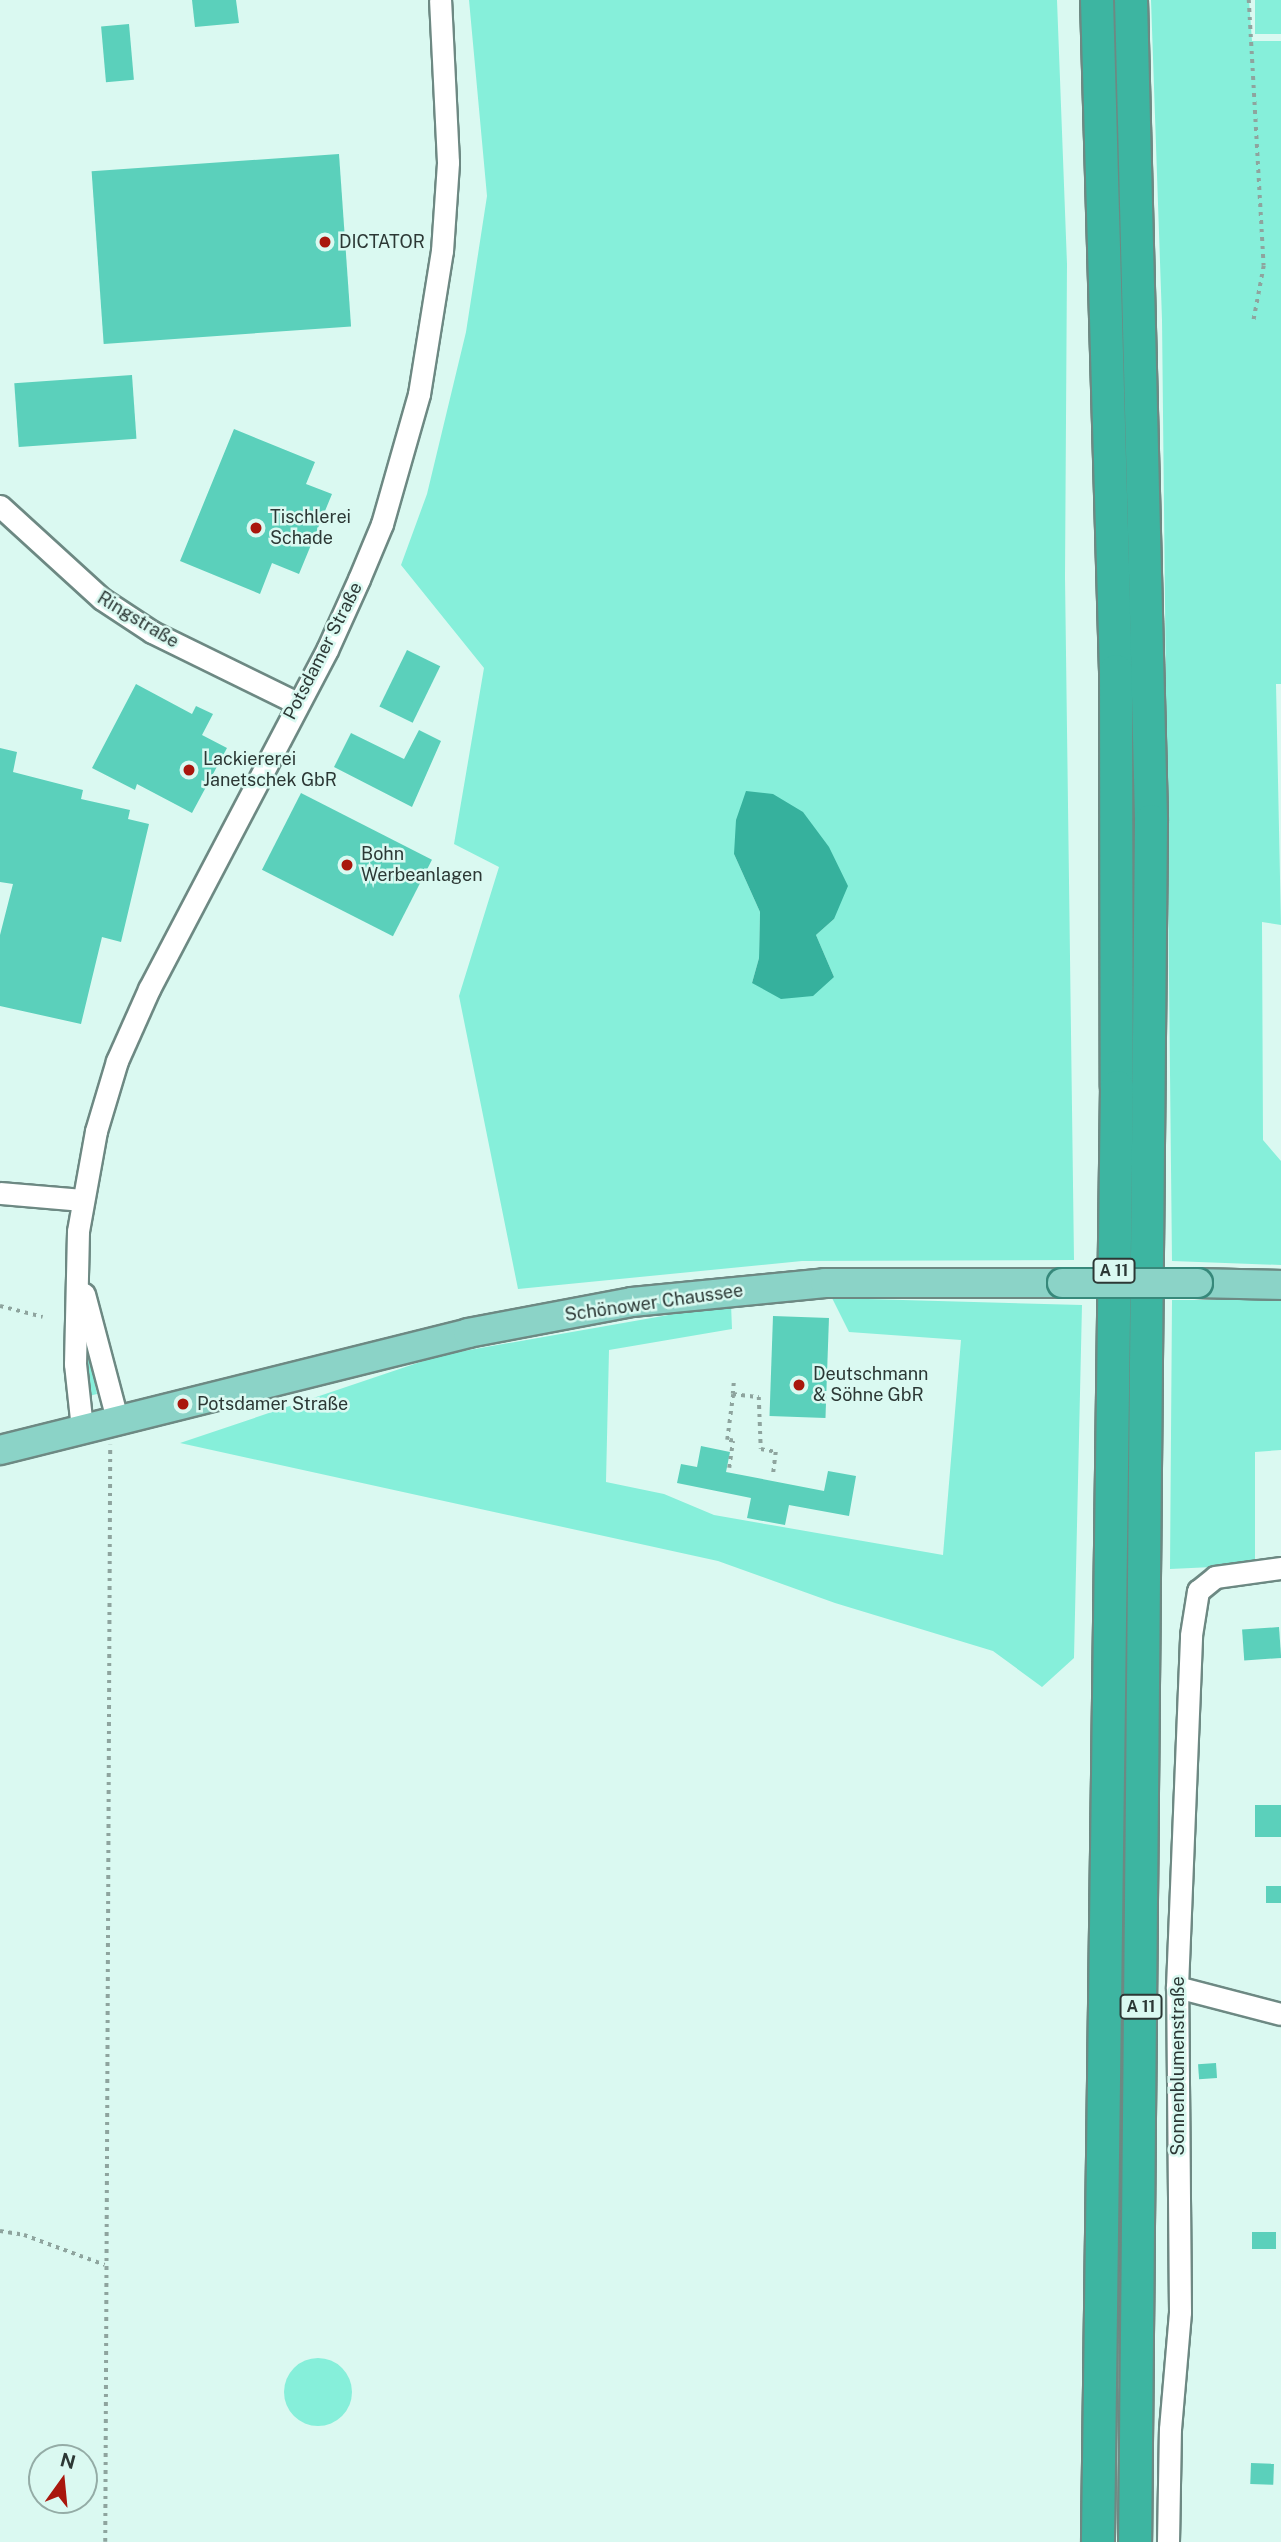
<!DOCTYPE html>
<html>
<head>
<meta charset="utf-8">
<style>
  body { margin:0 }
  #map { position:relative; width:1281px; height:2542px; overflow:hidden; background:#daf9f1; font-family:"Public Sans",sans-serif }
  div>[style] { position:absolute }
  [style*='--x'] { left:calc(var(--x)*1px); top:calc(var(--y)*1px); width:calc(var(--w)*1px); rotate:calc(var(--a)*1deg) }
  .green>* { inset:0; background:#86efda; transform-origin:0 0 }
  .round { border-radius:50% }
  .water>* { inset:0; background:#36b19d }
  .building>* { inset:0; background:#5bd0bb; transform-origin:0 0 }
  .path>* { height:3.5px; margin-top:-1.75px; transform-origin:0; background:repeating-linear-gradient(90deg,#8ea49e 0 3.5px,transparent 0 8.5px) }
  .roads { filter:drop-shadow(2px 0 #6d8983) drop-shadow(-2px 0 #6d8983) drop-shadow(0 2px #6d8983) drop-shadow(0 -2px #6d8983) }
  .minor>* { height:21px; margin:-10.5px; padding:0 10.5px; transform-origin:10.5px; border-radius:10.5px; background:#fff }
  .major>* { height:28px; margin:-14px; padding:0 14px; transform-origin:14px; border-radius:14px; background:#8bd3c7 }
  .highway>* { height:32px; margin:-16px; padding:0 16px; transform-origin:16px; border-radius:16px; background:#3db5a1 }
  .bridges { filter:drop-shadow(2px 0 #37897b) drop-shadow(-2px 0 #37897b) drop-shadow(0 2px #37897b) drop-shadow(0 -2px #37897b) }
  .major-bridge>* { height:28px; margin:-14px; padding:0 14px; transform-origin:14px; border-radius:14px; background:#8bd3c7 }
  .dots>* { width:19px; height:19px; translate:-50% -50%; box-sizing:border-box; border:4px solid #daf9f1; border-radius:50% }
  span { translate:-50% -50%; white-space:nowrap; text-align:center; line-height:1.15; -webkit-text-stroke:5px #daf9f1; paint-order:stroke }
  .shield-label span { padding:2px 5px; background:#daf9f1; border:2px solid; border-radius:5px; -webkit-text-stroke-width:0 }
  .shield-label { font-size:16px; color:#2c3835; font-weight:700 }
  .poi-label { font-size:18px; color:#2c3835 }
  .left { translate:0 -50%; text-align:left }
  .street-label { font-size:18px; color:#2c3835 }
  .north { position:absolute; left:28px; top:2444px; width:70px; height:70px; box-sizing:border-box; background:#daf9f1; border:2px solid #94aca6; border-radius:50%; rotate:15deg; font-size:19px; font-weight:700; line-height:28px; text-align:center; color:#2c3835 }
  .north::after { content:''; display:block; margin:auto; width:24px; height:32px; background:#a9170d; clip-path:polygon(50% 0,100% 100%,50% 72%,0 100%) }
</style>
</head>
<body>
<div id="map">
  <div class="green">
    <div style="clip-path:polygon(evenodd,469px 0,1057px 0,1067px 264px,1065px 577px,1074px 1260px,802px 1261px,518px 1289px,459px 996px,499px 867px,454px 844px,484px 668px,401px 565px,427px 494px,466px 332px,487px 196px,469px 0,734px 854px,834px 919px,816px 935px,834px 977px,752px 983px,759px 958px,760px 912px,734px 854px)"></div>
    <div style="clip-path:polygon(1151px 0,1249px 0,1252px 41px,1281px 41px,1281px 684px,1276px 684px,1281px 925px,1262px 922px,1263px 1140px,1281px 1161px,1281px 1265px,1172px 1261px,1162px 320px)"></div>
    <div style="left:1255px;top:0;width:26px;height:34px"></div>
    <div style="clip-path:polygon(1216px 1294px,1281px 1295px,1281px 1450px,1255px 1452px,1255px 1565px,1170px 1569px,1172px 1300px,1216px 1300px)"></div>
    <div style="clip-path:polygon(832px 1298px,1082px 1305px,1074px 1658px,1042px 1687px,993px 1651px,835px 1603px,718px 1561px,180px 1443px,441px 1355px,731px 1304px,732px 1329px,609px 1350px,606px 1482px,664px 1494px,714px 1515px,943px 1555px,961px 1340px,849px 1332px)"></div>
    <div style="clip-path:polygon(88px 1348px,97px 1394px,85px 1397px,86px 1350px)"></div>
    <div class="round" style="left:284px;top:2358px;width:68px;height:68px"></div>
  </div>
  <div class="water">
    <div style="clip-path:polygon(746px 791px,773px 794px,803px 812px,829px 847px,848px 886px,834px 919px,816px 935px,834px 977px,813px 996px,781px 999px,752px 983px,759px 958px,760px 912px,734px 854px,736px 820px)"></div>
  </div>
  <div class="building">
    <div style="clip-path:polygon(192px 0,236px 0,239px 23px,195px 27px)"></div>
    <div style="left:129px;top:24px;width:56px;height:28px;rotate:85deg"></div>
    <div style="left:339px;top:154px;width:173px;height:248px;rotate:86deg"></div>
    <div style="left:132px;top:375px;width:64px;height:118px;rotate:86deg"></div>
    <div style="clip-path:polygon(234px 429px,315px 462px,306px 484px,332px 494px,299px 574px,272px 563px,260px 594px,180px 561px)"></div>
    <div style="left:407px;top:650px;width:37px;height:63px;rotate:26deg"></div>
    <div style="clip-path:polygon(136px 684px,192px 714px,196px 706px,213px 714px,202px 735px,227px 748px,192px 813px,137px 784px,135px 790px,92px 768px)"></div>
    <div style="clip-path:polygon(419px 730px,441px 741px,412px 807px,334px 767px,351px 733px,404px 759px)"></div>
    <div style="clip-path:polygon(0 748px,17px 752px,13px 772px,83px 790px,81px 799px,130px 810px,128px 819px,149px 824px,121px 942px,102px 937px,81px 1024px,0 1006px,0 935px,13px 884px,0 882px)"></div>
    <div style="left:301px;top:793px;width:147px;height:86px;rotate:27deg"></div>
    <div style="left:773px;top:1316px;width:56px;height:100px;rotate:2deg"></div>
    <div style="clip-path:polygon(701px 1446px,730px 1452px,726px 1472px,824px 1491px,828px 1471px,856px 1476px,849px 1516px,789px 1505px,785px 1525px,747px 1518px,751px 1498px,677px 1483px,681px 1464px,697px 1467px)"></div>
    <div style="left:1279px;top:1627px;width:31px;height:37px;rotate:86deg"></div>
    <div style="left:1255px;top:1805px;width:26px;height:32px"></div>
    <div style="left:1266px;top:1886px;width:15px;height:17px"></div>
    <div style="left:1216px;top:2063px;width:15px;height:18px;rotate:86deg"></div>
    <div style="left:1252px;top:2232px;width:24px;height:17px"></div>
    <div style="left:1251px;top:2463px;width:23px;height:21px;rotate:2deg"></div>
  </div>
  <div class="path">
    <div style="--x:1249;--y:0;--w:266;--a:86.8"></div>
    <div style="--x:1264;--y:266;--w:59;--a:100.7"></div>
    <div style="--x:0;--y:1306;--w:44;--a:14.3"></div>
    <div style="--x:734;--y:1383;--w:11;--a:95"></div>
    <div style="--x:733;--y:1394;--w:26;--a:7"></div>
    <div style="--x:759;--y:1397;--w:52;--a:87.8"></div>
    <div style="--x:761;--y:1449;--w:15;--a:11"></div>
    <div style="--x:776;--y:1452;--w:24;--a:97"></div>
    <div style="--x:729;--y:1468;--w:27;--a:-82"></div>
    <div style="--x:733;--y:1441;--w:6;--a:-171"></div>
    <div style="--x:727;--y:1440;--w:46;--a:-82.6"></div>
    <div style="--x:0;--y:2231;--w:24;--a:9"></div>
    <div style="--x:24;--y:2235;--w:86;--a:20.3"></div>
    <div style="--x:105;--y:2542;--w:1097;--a:-89.74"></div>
  </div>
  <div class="roads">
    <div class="minor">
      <div style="--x:0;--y:506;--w:138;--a:42.4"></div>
      <div style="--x:102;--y:599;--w:60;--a:33.4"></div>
      <div style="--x:152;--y:632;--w:161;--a:26.1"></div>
      <div style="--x:0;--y:1193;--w:81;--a:4.9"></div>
      <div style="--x:84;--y:1294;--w:129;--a:75.2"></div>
      <div style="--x:82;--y:1428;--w:64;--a:-96.2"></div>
      <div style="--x:75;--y:1364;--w:133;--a:-88.7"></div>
      <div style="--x:78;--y:1231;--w:102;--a:-79.8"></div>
      <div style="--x:96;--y:1131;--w:73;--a:-73.3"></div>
      <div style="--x:117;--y:1061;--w:79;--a:-66"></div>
      <div style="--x:149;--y:989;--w:383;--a:-62.3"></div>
      <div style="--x:327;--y:650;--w:78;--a:-65.7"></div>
      <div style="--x:359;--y:579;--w:60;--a:-67.3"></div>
      <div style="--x:382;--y:524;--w:135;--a:-74.1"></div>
      <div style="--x:419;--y:394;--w:145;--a:-80.9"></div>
      <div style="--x:442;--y:251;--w:89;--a:-86.1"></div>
      <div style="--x:448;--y:162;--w:162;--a:-92.8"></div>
      <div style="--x:1177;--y:1987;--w:107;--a:14.6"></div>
      <div style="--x:1168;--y:2542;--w:113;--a:-89"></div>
      <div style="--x:1170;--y:2429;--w:117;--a:-85.1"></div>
      <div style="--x:1180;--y:2312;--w:325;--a:-90.5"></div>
      <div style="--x:1177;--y:1987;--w:352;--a:-87.7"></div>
      <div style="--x:1191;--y:1635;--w:45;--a:-81"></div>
      <div style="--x:1198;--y:1591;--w:22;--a:-39"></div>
      <div style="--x:1215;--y:1577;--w:67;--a:-7.8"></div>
    </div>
    <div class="major">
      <div style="--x:1198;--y:1283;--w:83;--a:1.4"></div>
      <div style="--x:0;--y:1450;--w:482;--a:-14"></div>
      <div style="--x:468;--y:1333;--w:167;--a:-10.7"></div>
      <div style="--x:632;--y:1302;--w:194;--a:-5.6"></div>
      <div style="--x:825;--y:1283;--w:237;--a:0"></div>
    </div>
    <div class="highway">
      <div style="--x:1097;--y:0;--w:671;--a:88.38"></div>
      <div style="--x:1116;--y:671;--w:416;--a:89.9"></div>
      <div style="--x:1117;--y:1087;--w:1455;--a:90.75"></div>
      <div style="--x:1131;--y:0;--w:821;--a:88.6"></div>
      <div style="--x:1151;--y:821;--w:1721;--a:90.53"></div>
    </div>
  </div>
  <div class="bridges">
    <div class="major-bridge">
      <div style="--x:1062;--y:1283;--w:136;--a:0"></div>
    </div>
  </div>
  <div class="dots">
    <div style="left:325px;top:242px;background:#a9170d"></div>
    <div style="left:256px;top:528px;background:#a9170d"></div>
    <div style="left:189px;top:770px;background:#a9170d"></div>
    <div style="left:347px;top:865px;background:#a9170d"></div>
    <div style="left:799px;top:1385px;background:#a9170d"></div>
    <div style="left:183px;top:1404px;background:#a9170d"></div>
  </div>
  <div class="shield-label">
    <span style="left:1114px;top:1271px">A 11</span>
    <span style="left:1141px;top:2007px">A 11</span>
  </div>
  <div class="poi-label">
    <span class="left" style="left:339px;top:242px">DICTATOR</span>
    <span class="left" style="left:270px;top:528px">Tischlerei<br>Schade</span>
    <span class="left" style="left:203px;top:770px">Lackiererei<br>Janetschek GbR</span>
    <span class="left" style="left:361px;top:865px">Bohn<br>Werbeanlagen</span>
    <span class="left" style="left:813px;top:1385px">Deutschmann<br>&amp; Söhne GbR</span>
    <span class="left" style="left:197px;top:1404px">Potsdamer Straße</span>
  </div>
  <div class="street-label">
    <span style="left:138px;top:620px;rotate:31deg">Ringstraße</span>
    <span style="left:323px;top:651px;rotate:-63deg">Potsdamer Straße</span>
    <span style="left:654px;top:1303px;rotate:-8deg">Schönower Chaussee</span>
    <span style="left:1178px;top:2066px;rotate:-90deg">Sonnenblumenstraße</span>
  </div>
  <div class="north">N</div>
</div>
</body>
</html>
